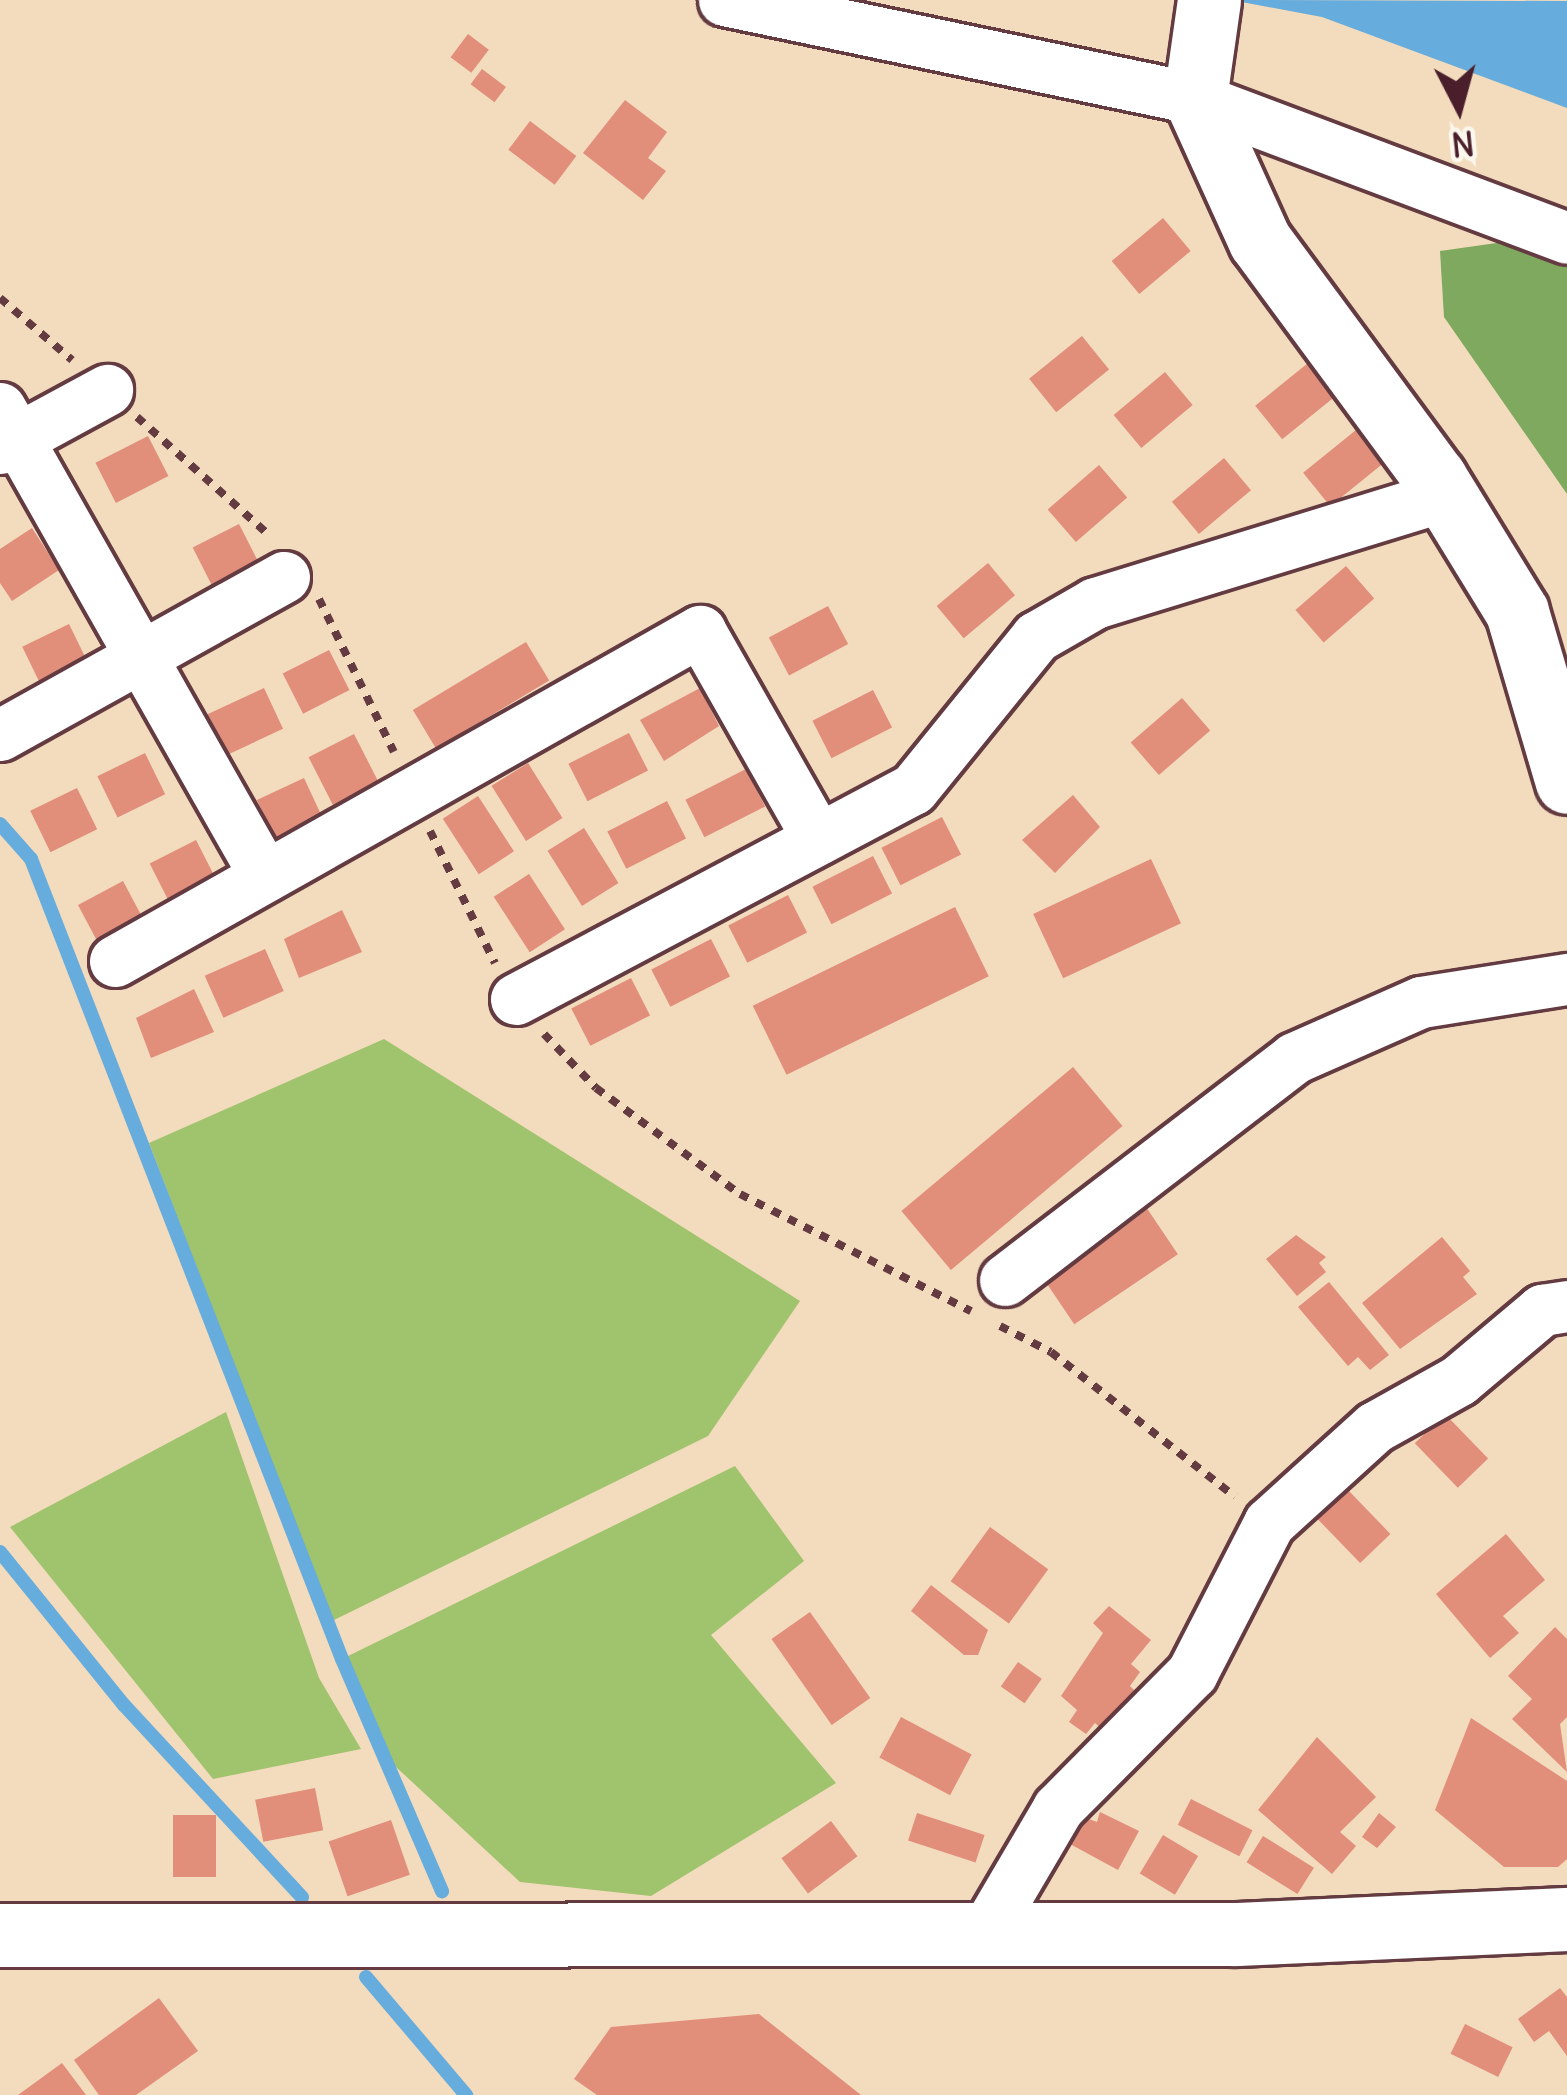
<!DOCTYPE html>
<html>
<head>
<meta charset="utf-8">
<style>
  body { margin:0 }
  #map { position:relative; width:1567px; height:2095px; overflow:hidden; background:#f3dbbd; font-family:Delius,sans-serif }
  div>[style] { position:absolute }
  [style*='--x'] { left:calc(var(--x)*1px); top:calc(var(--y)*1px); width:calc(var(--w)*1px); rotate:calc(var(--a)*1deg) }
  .green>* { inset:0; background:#a0c36d }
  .forest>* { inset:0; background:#80a960 }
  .water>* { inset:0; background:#66acdc }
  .stream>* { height:14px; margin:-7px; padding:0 7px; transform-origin:7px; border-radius:7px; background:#66acdc }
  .building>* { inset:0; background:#e18e7a; transform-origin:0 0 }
  .path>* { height:8px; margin-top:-4px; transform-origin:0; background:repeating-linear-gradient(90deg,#633b41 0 9px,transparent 0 18px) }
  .roads { filter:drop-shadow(3px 0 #633b41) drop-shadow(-3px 0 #633b41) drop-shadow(0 3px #633b41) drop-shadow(0 -3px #633b41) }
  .minor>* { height:51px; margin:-25.5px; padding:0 25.5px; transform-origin:25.5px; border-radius:25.5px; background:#fff }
  .tertiary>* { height:63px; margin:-31.5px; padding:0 31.5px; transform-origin:31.5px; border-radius:31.5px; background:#fff }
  span { translate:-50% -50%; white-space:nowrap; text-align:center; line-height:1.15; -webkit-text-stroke:9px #fbf7ec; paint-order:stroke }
  .north { position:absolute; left:1399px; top:48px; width:120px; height:120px; -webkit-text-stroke:9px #fbf7ec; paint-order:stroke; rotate:174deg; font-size:33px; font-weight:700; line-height:48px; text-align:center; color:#4a1f2b }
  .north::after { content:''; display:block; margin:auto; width:42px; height:54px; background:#4a1f2b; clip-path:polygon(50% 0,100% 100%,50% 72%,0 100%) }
</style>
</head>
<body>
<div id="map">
  <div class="green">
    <div style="clip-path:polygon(384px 1039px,800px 1301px,708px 1436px,332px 1621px,149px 1143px)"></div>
    <div style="clip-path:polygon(226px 1412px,319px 1678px,361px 1749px,213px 1779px,10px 1527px)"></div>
    <div style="clip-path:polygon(735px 1466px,804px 1561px,711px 1635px,836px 1783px,651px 1896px,520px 1882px,382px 1754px,342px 1659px)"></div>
  </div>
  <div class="forest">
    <div style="clip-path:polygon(1525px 239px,1567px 258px,1567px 494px,1444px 317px,1440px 251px)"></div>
  </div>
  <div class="water">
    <div style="clip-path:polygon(1231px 0,1567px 1px,1567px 108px,1322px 17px)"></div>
  </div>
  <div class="stream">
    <div style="--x:0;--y:824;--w:47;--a:48.5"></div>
    <div style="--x:31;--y:859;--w:858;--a:68.76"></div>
    <div style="--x:342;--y:1659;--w:253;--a:66.7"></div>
    <div style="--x:0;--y:1552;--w:197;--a:51"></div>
    <div style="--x:124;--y:1705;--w:262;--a:47.2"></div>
    <div style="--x:366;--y:1977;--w:155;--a:49.7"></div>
  </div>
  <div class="building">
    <div style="left:468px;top:34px;width:26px;height:29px;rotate:37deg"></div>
    <div style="left:482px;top:69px;width:30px;height:19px;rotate:37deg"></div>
    <div style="clip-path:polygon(625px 100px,667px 132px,648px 158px,666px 171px,643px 200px,583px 153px)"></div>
    <div style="left:530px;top:121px;width:58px;height:36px;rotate:37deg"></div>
    <div style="left:1163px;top:218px;width:43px;height:67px;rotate:50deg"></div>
    <div style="left:1082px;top:336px;width:43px;height:68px;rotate:51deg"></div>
    <div style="left:1308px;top:363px;width:43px;height:68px;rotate:51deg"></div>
    <div style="left:1165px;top:372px;width:43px;height:67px;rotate:50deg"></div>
    <div style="left:1356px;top:430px;width:43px;height:68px;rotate:51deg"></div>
    <div style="left:148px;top:436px;width:45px;height:59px;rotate:63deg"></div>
    <div style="left:1224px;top:458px;width:42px;height:68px;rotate:50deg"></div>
    <div style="left:1099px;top:465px;width:43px;height:68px;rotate:49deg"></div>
    <div style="left:239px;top:524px;width:45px;height:52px;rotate:63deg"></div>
    <div style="clip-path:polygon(32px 528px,59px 570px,12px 601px,0 583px,0 549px)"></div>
    <div style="left:988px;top:563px;width:42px;height:67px;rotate:50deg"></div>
    <div style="left:1346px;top:566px;width:43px;height:67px;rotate:49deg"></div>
    <div style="left:828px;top:606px;width:43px;height:67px;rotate:62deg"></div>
    <div style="left:69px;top:624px;width:46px;height:52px;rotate:64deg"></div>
    <div style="left:526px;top:642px;width:45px;height:132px;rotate:59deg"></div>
    <div style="left:329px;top:650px;width:45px;height:52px;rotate:63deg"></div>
    <div style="left:264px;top:688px;width:45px;height:63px;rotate:65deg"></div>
    <div style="clip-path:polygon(700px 688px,719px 726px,664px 761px,640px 720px)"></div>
    <div style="left:873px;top:690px;width:42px;height:68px;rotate:63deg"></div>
    <div style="left:1182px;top:698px;width:43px;height:68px;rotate:49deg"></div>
    <div style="left:629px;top:733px;width:42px;height:68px;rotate:63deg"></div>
    <div style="left:354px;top:734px;width:59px;height:51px;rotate:63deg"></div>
    <div style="left:145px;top:753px;width:46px;height:53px;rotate:64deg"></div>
    <div style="left:528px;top:763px;width:65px;height:43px;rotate:58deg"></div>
    <div style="left:746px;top:769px;width:42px;height:68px;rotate:63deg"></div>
    <div style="left:304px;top:778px;width:44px;height:52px;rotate:65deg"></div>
    <div style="left:77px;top:788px;width:46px;height:52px;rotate:64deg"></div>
    <div style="clip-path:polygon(1073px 795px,1100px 827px,1055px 873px,1022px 840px)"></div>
    <div style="left:478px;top:796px;width:66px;height:42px;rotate:57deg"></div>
    <div style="left:667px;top:801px;width:42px;height:67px;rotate:63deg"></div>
    <div style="left:942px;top:817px;width:42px;height:68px;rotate:63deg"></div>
    <div style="left:584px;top:828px;width:65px;height:43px;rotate:58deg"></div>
    <div style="left:196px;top:840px;width:45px;height:52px;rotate:63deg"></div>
    <div style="left:873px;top:856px;width:42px;height:68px;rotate:63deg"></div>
    <div style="left:1151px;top:859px;width:71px;height:130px;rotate:65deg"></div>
    <div style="left:529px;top:874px;width:66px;height:42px;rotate:57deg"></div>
    <div style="left:123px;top:881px;width:45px;height:51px;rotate:62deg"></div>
    <div style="left:788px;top:895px;width:42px;height:67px;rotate:63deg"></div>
    <div style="left:955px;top:907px;width:77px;height:225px;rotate:64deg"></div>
    <div style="clip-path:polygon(342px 910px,362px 952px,299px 978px,284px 939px)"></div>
    <div style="left:711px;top:939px;width:42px;height:67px;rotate:63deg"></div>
    <div style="left:265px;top:949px;width:46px;height:66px;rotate:66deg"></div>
    <div style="left:631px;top:978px;width:42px;height:67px;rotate:63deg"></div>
    <div style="clip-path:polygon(194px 989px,214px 1032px,151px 1058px,136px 1018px)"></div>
    <div style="left:1073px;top:1067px;width:77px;height:224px;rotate:50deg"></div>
    <div style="left:1146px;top:1207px;width:57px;height:125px;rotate:56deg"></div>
    <div style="clip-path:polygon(1296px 1235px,1326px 1257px,1319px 1263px,1326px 1272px,1297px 1296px,1266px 1259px)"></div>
    <div style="clip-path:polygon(1442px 1237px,1470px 1271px,1463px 1277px,1477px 1294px,1400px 1349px,1362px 1303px)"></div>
    <div style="clip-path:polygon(1329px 1282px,1389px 1355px,1370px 1370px,1358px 1357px,1348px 1366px,1298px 1307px)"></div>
    <div style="left:1445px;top:1414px;width:62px;height:42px;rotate:46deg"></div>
    <div style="left:1348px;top:1490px;width:61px;height:42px;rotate:46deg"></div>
    <div style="left:990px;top:1527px;width:72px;height:67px;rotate:36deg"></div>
    <div style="clip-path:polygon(1506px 1534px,1545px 1580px,1503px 1616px,1519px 1633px,1490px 1658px,1436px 1594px)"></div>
    <div style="clip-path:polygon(931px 1585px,988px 1630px,978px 1655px,964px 1655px,911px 1611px)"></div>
    <div style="clip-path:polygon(1109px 1606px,1151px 1640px,1131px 1664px,1140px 1672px,1130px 1686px,1137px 1693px,1104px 1731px,1095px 1723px,1086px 1734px,1069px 1722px,1077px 1710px,1061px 1696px,1103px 1633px,1093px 1623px)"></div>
    <div style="left:810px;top:1612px;width:105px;height:47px;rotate:55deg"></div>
    <div style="clip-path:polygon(1555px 1627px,1567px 1639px,1567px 1717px,1560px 1724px,1567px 1772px,1512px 1719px,1532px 1699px,1508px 1676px)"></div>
    <div style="left:1018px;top:1662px;width:29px;height:30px;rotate:35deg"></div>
    <div style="left:901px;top:1717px;width:80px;height:46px;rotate:28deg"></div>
    <div style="clip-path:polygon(1471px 1718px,1567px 1781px,1567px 1859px,1558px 1867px,1504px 1867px,1435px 1810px)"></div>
    <div style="clip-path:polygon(1317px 1737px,1376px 1797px,1340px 1832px,1356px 1846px,1332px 1874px,1258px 1810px)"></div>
    <div style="left:315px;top:1788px;width:43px;height:61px;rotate:79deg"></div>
    <div style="left:1191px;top:1799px;width:69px;height:29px;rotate:27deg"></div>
    <div style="clip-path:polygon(1100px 1812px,1139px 1831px,1118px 1870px,1070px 1844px,1086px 1818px,1097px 1822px)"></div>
    <div style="left:917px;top:1813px;width:71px;height:29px;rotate:18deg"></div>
    <div style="clip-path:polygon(1379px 1813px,1396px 1827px,1377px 1848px,1362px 1837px)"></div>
    <div style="left:173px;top:1815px;width:43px;height:62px"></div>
    <div style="left:391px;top:1820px;width:58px;height:66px;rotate:71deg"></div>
    <div style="left:831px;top:1821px;width:44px;height:62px;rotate:53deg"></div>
    <div style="left:1163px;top:1835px;width:41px;height:45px;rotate:31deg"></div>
    <div style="left:1263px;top:1836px;width:60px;height:31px;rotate:32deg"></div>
    <div style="clip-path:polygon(1560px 1988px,1567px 1997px,1567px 2056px,1549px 2031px,1534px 2042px,1518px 2019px)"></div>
    <div style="clip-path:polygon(159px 1998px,198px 2051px,136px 2095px,99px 2095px,74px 2060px)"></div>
    <div style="clip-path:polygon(759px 2014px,861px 2095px,597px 2095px,574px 2079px,611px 2027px)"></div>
    <div style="left:1465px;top:2024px;width:53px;height:33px;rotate:26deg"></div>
    <div style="clip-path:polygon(62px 2063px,86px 2095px,18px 2095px)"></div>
  </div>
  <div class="path">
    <div style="--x:0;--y:298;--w:95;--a:40.7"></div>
    <div style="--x:137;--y:417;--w:177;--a:41.8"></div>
    <div style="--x:319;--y:599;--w:170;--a:63.9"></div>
    <div style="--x:430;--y:831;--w:147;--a:63.8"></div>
    <div style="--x:544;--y:1034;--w:75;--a:46.1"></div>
    <div style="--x:596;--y:1088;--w:179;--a:36.4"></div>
    <div style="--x:740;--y:1194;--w:259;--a:26.9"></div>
    <div style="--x:1000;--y:1326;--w:57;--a:27"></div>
    <div style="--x:1051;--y:1352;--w:234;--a:38.2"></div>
  </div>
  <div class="roads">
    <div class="minor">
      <div style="--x:724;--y:0;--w:481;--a:11.8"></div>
      <div style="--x:1195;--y:98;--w:397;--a:20.6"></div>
      <div style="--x:0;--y:408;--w:538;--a:60.48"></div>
      <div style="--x:0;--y:448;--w:122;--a:-28.5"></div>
      <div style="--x:0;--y:735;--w:325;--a:-29.1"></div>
      <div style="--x:115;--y:961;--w:672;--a:-29.43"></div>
      <div style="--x:700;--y:631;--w:239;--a:60.4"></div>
      <div style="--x:516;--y:999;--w:449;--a:-27.9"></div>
      <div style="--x:913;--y:789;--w:196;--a:-51"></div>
      <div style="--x:1036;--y:637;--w:68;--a:-30"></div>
      <div style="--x:1095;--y:603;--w:366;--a:-17.1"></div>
      <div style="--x:1005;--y:1280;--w:364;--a:-37.5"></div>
      <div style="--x:1294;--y:1058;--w:139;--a:-23.8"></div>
      <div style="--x:1421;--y:1002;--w:148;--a:-9"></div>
      <div style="--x:983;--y:1936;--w:148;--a:-59.6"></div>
      <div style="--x:1058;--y:1808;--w:190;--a:-45.2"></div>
      <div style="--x:1192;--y:1673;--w:169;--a:-62.8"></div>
      <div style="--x:1269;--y:1523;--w:143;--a:-42.2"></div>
      <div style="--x:1375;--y:1427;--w:96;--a:-29.2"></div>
      <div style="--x:1459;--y:1380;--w:109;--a:-40.1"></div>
      <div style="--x:1542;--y:1310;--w:25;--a:-9"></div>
    </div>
    <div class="tertiary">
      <div style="--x:1209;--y:0;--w:99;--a:98.1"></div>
      <div style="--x:1195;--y:98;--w:157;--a:65.6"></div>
      <div style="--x:1260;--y:241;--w:295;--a:53.6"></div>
      <div style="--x:1435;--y:478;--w:157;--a:58.5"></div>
      <div style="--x:1517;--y:612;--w:177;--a:73.6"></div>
      <div style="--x:0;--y:1935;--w:1236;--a:-0.05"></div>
      <div style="--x:1236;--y:1934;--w:331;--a:-2.6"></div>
    </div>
  </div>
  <div class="north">N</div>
</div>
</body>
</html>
